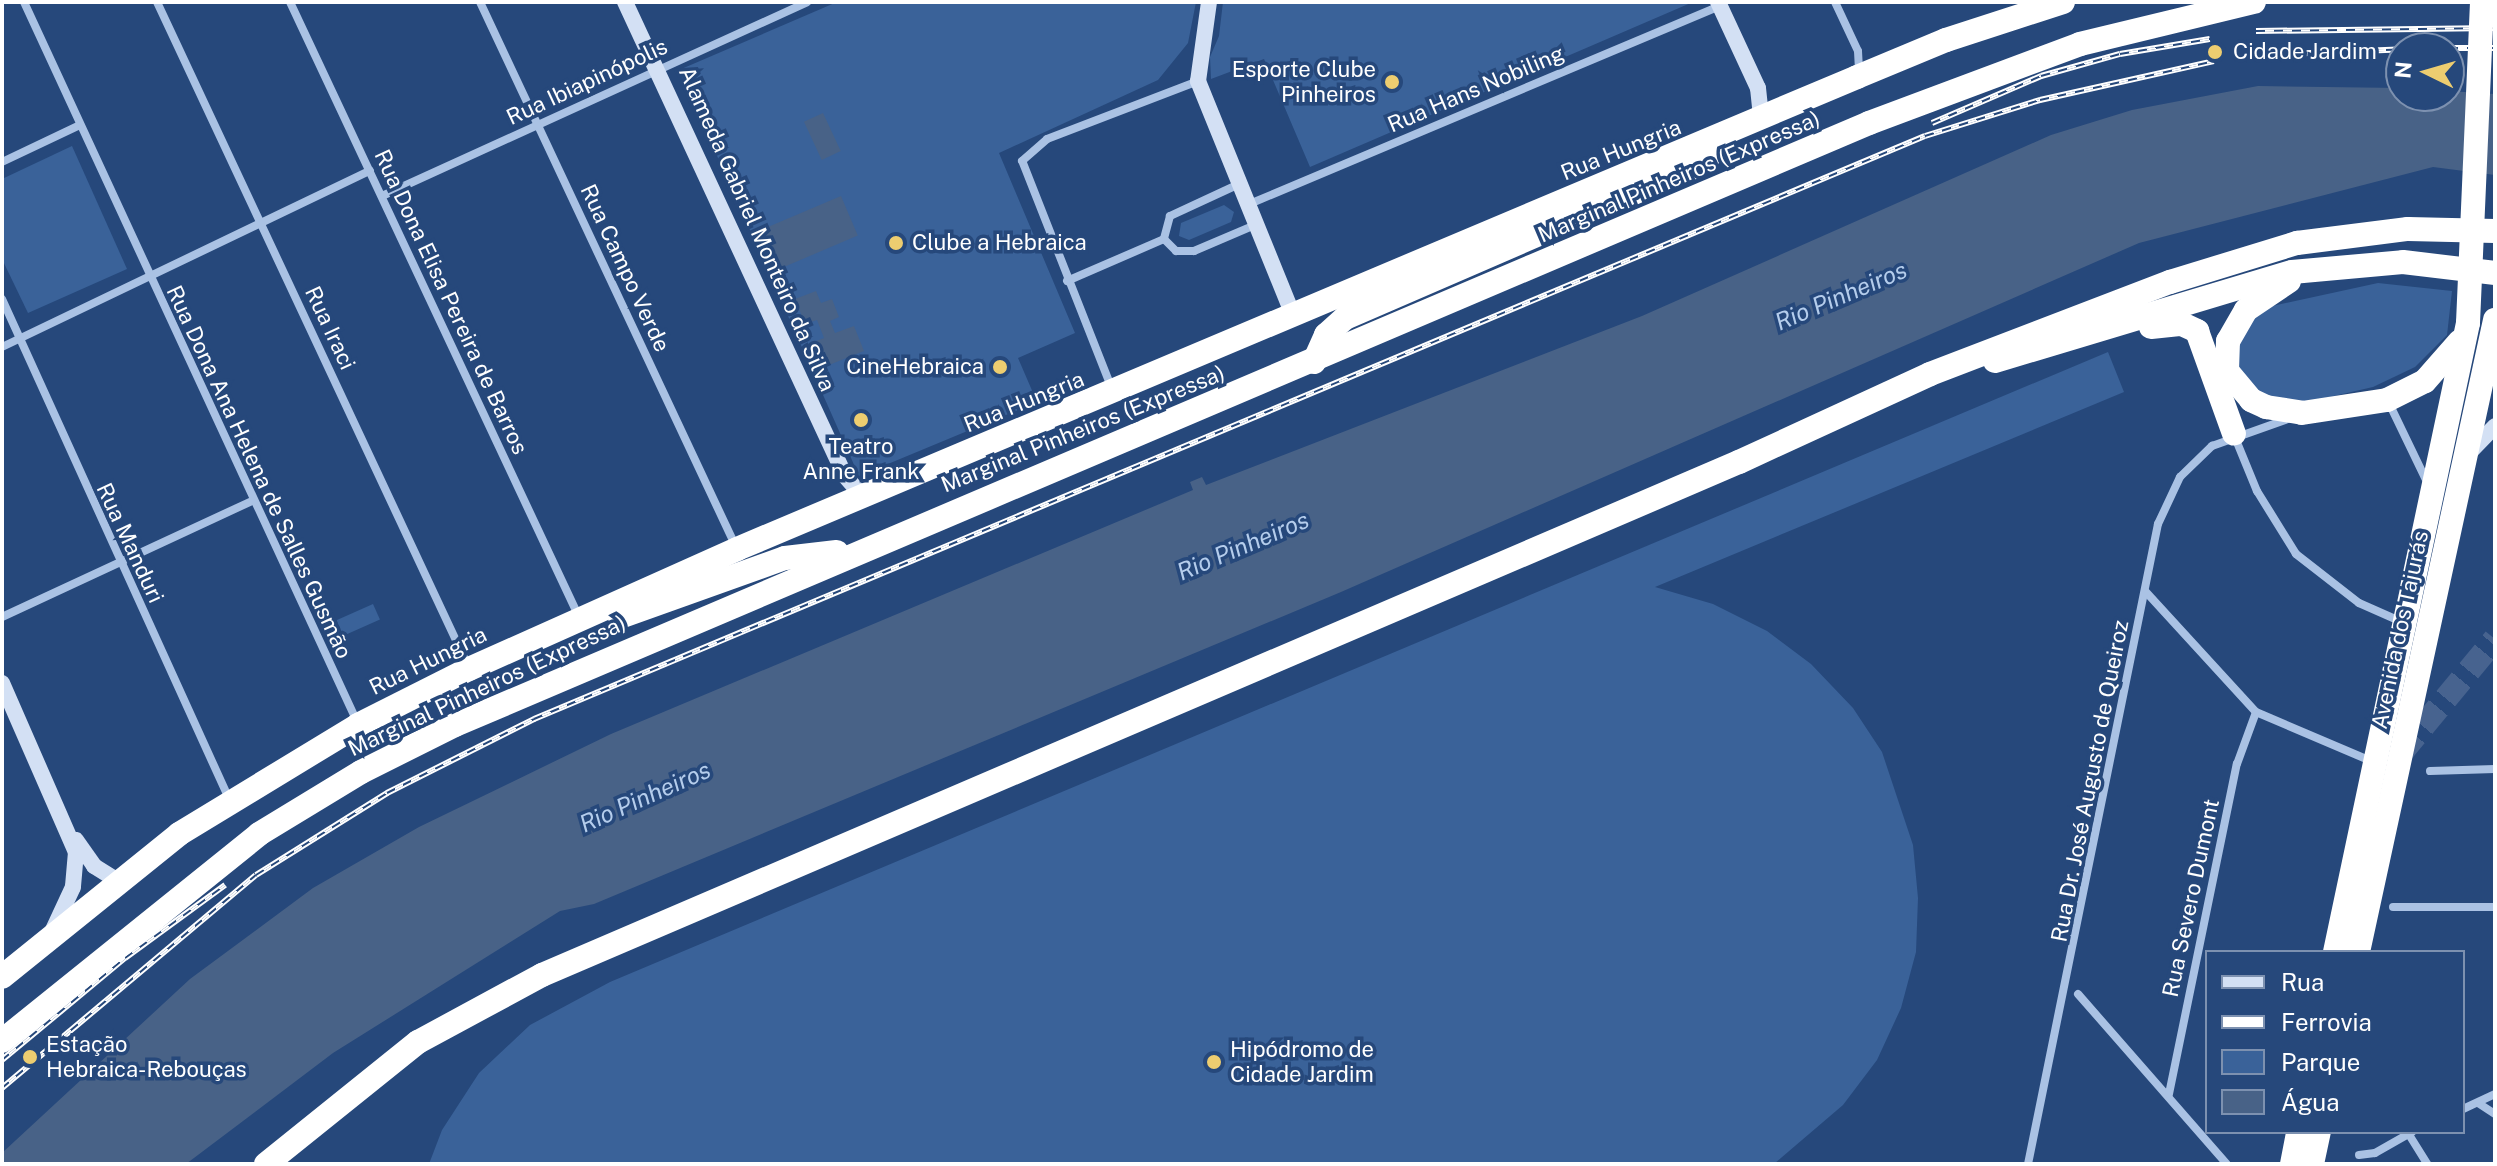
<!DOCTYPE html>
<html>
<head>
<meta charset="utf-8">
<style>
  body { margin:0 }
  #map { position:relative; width:2497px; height:1166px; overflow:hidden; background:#26487b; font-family:"Public Sans",sans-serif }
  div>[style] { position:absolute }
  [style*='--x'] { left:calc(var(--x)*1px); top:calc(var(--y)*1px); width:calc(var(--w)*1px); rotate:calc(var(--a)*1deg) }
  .green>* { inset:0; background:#3a6299; transform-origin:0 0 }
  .water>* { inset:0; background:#486287; transform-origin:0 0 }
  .highway-tunnel>* { height:24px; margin-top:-12px; transform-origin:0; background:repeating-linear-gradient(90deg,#47638f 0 24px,transparent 0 36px) }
  .street>* { height:8px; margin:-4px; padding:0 4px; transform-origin:4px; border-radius:4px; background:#aac2e4 }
  .secondary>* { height:16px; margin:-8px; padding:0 8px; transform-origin:8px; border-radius:8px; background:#d3e0f4 }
  .highway>* { height:24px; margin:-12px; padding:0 12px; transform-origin:12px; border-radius:12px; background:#fff }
  .rail>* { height:6px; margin-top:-3px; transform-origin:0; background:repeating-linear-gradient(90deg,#26487b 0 9px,#fff 0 18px); box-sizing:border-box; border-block:2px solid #fff }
  .highway-bridge>* { height:24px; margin:-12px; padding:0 12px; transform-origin:12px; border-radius:12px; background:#fff }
  .dots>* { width:22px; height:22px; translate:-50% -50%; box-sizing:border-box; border:4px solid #26487b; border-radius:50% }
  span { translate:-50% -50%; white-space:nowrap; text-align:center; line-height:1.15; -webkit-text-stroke:7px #26487b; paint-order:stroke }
  .poi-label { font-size:22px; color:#fff }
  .left { translate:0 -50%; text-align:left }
  .right { translate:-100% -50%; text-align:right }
  .street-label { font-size:22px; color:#fff }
  .water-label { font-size:24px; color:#b5cdec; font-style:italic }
  .frame { position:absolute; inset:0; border:4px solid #fff; pointer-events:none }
  .legend { position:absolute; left:2205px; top:950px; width:260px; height:184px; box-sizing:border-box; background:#26487b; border:2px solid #7d91b0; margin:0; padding:10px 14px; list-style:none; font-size:24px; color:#fff }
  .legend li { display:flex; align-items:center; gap:16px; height:40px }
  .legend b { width:40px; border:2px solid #7d91b0 }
  .north { position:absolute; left:2385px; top:32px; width:80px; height:80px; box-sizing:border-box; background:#26487b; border:2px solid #7d91b0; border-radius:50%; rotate:275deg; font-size:22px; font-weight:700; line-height:32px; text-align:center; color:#fff }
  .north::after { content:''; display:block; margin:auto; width:28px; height:36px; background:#edcd70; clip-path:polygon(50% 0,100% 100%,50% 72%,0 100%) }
</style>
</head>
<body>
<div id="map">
  <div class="green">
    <div style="clip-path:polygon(837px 2px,1196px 2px,1188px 43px,1158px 80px,999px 153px,1075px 333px,1018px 358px,1037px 402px,859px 476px,679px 70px)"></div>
    <div style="clip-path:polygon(1223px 2px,1693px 2px,1310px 167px,1264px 59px,1211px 79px,1210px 57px,1219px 36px)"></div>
    <div style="clip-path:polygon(72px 146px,127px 269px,28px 313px,2px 259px,2px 179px)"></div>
    <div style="clip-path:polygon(1224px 205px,1234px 212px,1231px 222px,1189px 240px,1179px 236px,1181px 223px)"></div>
    <div style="clip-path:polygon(2378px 283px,2452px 291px,2447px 335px,2415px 367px,2373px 387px,2299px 404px,2264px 401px,2234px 369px,2242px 323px,2263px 308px)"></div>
    <div style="clip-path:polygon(2108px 352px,2124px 392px,1655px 587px,1713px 604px,1767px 631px,1811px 664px,1853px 708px,1882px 752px,1913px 845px,1918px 898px,1916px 952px,1901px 1008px,1877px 1060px,1843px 1105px,1774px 1164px,429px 1164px,442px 1130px,479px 1073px,530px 1025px,610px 982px)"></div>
    <div style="left:373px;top:604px;width:17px;height:40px;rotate:66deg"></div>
  </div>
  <div class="water">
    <div style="clip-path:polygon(2258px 86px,2401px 88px,2401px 96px,2449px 96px,2449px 91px,2495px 94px,2495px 175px,2433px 167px,2139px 243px,1341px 592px,594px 904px,560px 911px,333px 1053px,186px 1164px,2px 1164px,2px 1153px,190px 979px,313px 888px,419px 827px,611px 734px,1193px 490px,1190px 482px,1202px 477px,1206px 485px,1642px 316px,2051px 135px,2132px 110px)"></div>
    <div style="left:823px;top:113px;width:42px;height:21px;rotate:65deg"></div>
    <div style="left:841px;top:196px;width:43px;height:86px;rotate:67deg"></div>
    <div style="clip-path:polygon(816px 291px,821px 303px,832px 299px,839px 317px,830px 321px,835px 333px,854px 326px,864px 351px,824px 367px,814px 342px,824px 338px,817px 320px,805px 324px,795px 299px)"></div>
  </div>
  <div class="highway-tunnel">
    <div style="--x:2400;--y:754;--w:149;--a:-50.4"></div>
  </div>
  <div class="street">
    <div style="--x:24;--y:2;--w:796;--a:65.17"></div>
    <div style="--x:157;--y:2;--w:735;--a:64.9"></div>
    <div style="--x:290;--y:2;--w:680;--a:64.83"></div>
    <div style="--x:480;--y:2;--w:600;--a:64.84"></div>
    <div style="--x:1835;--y:2;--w:54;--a:64.9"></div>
    <div style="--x:1858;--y:51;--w:21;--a:87"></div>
    <div style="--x:2;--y:162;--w:86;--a:-25.4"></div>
    <div style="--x:1237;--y:185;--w:74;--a:155.2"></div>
    <div style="--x:1170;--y:216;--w:24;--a:105"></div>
    <div style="--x:1164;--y:239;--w:17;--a:45"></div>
    <div style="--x:1176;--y:251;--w:18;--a:0"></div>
    <div style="--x:1194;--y:251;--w:66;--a:-23.1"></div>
    <div style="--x:382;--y:196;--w:467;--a:-24.5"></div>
    <div style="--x:1247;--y:205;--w:513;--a:-22.82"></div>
    <div style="--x:1067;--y:281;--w:106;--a:-23.4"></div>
    <div style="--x:2;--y:299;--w:551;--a:65.57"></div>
    <div style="--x:2;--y:347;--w:408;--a:-25.6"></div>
    <div style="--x:1112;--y:389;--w:245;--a:-111.5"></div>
    <div style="--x:1022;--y:161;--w:33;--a:-41"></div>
    <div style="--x:1047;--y:139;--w:162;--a:-21"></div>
    <div style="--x:2388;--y:401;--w:90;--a:64.3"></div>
    <div style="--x:2234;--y:435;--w:61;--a:67.7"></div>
    <div style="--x:2257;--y:491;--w:74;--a:58.2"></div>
    <div style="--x:2296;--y:554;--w:80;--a:37.9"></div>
    <div style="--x:2359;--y:603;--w:47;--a:23.8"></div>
    <div style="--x:2146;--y:592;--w:163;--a:47.5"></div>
    <div style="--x:2256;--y:712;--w:125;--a:23.1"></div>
    <div style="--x:2;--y:617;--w:276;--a:-24.9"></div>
    <div style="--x:2430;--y:771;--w:65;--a:-1.8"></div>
    <div style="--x:2393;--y:907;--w:102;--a:0"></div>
    <div style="--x:2078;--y:994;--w:226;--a:48.8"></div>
    <div style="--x:2169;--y:1094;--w:337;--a:-78.4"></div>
    <div style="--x:2237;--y:764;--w:55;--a:-69.9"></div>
    <div style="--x:2478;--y:1103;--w:20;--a:33"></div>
    <div style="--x:2463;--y:1109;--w:35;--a:-25"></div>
    <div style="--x:2408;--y:1133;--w:36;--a:58"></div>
    <div style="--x:2359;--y:1155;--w:16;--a:-7"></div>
    <div style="--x:2375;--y:1153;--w:43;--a:-29.6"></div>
    <div style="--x:2028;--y:1164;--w:653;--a:-78.52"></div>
    <div style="--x:2158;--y:524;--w:52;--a:-64.9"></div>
    <div style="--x:2180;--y:477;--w:45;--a:-44.1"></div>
    <div style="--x:2212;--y:446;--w:81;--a:-19.6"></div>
  </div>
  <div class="secondary">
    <div style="--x:625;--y:2;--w:523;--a:65.1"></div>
    <div style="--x:845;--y:476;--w:28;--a:49"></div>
    <div style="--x:1209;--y:2;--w:80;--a:97.9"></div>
    <div style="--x:1198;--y:81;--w:253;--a:67.9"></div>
    <div style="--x:1718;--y:2;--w:95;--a:65.1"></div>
    <div style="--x:1758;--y:88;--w:30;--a:84"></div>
    <div style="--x:2468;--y:454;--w:39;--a:-46"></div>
    <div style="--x:2;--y:683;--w:184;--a:66.4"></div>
    <div style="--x:76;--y:852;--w:35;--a:95"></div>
    <div style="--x:73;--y:887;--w:50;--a:115"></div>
    <div style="--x:76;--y:840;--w:32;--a:55"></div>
    <div style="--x:94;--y:866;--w:26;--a:32"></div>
  </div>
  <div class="highway">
    <div style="--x:2289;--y:281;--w:52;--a:146"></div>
    <div style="--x:2246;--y:310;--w:36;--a:120"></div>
    <div style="--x:2228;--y:341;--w:30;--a:92"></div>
    <div style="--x:2227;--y:371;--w:38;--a:50"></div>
    <div style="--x:2251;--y:400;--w:17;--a:25"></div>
    <div style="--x:2266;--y:407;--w:36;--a:9"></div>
    <div style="--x:2302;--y:413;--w:86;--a:-8.7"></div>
    <div style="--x:2387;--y:400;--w:42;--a:-26.6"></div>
    <div style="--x:2425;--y:381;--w:53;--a:-48.8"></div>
    <div style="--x:2151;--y:327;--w:31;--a:-6"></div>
    <div style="--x:2182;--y:324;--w:17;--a:25"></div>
    <div style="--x:2197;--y:331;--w:109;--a:70.2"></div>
    <div style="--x:1995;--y:361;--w:310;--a:-16.7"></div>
    <div style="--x:2292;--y:272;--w:111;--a:-5.1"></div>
    <div style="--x:2403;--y:262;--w:93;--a:6.8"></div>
    <div style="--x:1314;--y:362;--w:30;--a:-66"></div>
    <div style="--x:1326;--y:335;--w:25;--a:-42"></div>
    <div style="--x:1345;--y:318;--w:385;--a:-23.4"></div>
    <div style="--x:1698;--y:165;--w:17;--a:-40"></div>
    <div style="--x:620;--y:617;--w:175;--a:-19.7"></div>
    <div style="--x:785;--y:558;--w:52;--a:-6.6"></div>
    <div style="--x:2335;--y:952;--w:643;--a:-78.06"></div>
    <div style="--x:2358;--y:952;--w:647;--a:-77.77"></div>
    <div style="--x:2;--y:977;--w:228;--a:-38.9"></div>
    <div style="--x:179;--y:834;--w:210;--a:-31.3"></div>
    <div style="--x:358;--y:725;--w:124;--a:-26.8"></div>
    <div style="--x:469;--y:669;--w:294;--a:-24.1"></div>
    <div style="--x:737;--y:549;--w:1215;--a:-22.85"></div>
    <div style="--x:1857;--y:77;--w:96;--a:-22.6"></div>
    <div style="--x:1946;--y:40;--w:123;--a:-18"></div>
    <div style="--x:2;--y:1041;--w:330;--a:-38.8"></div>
    <div style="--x:259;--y:834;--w:119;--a:-31.3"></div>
    <div style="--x:361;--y:772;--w:105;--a:-26.6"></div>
    <div style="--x:455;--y:725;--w:1537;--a:-23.06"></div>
    <div style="--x:1869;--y:123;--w:225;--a:-20.5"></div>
    <div style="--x:2080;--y:44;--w:179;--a:-13.6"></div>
    <div style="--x:266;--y:1164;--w:195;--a:-38.8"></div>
    <div style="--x:418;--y:1042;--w:141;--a:-28.4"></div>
    <div style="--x:542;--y:975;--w:1302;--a:-23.2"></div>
    <div style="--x:1739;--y:462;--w:210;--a:-24.7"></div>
    <div style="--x:1930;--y:374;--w:257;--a:-21"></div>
    <div style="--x:2170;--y:282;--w:133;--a:-17.1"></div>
    <div style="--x:2297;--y:243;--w:112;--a:-7.2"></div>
    <div style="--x:2408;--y:229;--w:87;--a:1.3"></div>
    <div style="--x:2292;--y:1164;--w:33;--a:-79"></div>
    <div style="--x:2312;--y:1164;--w:33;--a:-78"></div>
  </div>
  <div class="rail">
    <div style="--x:2256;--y:31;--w:239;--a:-0.7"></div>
    <div style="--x:2449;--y:48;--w:46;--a:0"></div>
    <div style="--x:2260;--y:55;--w:175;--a:-2.3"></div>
    <div style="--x:1932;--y:123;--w:119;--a:-23.3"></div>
    <div style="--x:2041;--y:76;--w:82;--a:-15.6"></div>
    <div style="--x:2120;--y:54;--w:91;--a:-9.5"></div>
    <div style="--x:2;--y:1060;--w:160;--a:-39.7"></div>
    <div style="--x:125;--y:958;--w:124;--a:-36.1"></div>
    <div style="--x:2;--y:1088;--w:331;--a:-40"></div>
    <div style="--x:256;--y:875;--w:155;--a:-32"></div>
    <div style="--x:387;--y:793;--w:165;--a:-26.7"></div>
    <div style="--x:534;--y:719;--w:1508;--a:-22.74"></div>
    <div style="--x:1925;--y:136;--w:121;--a:-17.4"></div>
    <div style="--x:2040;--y:100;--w:178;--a:-12.6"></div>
  </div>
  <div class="highway-bridge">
    <div style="--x:2468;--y:323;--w:321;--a:-87.5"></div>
  </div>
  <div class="dots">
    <div style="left:2215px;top:52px;background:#edcd70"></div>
    <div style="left:1392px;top:82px;background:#edcd70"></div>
    <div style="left:896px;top:243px;background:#edcd70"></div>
    <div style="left:1000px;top:367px;background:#edcd70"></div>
    <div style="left:861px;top:420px;background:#edcd70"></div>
    <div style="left:30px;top:1057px;background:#edcd70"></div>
    <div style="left:1214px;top:1062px;background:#edcd70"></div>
  </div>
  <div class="poi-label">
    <span class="left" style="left:2233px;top:52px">Cidade Jardim</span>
    <span class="right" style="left:1376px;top:82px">Esporte Clube<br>Pinheiros</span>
    <span class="left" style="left:912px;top:243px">Clube a Hebraica</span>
    <span class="right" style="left:984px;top:367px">CineHebraica</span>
    <span style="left:861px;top:459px">Teatro<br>Anne Frank</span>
    <span class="left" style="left:46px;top:1057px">Estação<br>Hebraica-Rebouças</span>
    <span class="left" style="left:1230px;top:1062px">Hipódromo de<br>Cidade Jardim</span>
  </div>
  <div class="street-label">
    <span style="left:587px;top:82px;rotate:-25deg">Rua Ibiapinópolis</span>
    <span style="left:1476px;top:89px;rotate:-23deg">Rua Hans Nobiling</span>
    <span style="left:1621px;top:150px;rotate:-22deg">Rua Hungria</span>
    <span style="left:1679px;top:177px;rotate:-23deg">Marginal Pinheiros (Expressa)</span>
    <span style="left:757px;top:229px;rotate:66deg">Alameda Gabriel Monteiro da Silva</span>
    <span style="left:625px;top:268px;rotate:65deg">Rua Campo Verde</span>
    <span style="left:451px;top:302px;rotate:65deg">Rua Dona Elisa Pereira de Barros</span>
    <span style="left:330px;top:328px;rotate:65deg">Rua Iraci</span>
    <span style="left:1024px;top:402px;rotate:-22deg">Rua Hungria</span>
    <span style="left:1083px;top:429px;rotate:-22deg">Marginal Pinheiros (Expressa)</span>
    <span style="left:259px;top:472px;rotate:65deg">Rua Dona Ana Helena de Salles Gusmão</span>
    <span style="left:130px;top:543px;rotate:65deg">Rua Manduri</span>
    <span style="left:2400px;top:630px;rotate:-78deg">Avenida dos Tajurás</span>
    <span style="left:428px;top:661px;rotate:-26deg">Rua Hungria</span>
    <span style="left:487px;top:686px;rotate:-25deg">Marginal Pinheiros (Expressa)</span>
    <span style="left:2090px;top:781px;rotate:-79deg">Rua Dr. José Augusto de Queiroz</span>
    <span style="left:2191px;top:898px;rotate:-78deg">Rua Severo Dumont</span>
  </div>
  <div class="water-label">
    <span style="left:1841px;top:296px;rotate:-23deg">Rio Pinheiros</span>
    <span style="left:1243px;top:546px;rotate:-23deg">Rio Pinheiros</span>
    <span style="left:645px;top:797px;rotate:-24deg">Rio Pinheiros</span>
  </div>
  <div class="frame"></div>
  <ul class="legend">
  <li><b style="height:10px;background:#d3e0f4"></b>Rua</li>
  <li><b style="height:10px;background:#fff"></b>Ferrovia</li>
  <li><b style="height:22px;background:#3a6299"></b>Parque</li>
  <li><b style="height:22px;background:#486287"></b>Água</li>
  </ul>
  <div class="north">N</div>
</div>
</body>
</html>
